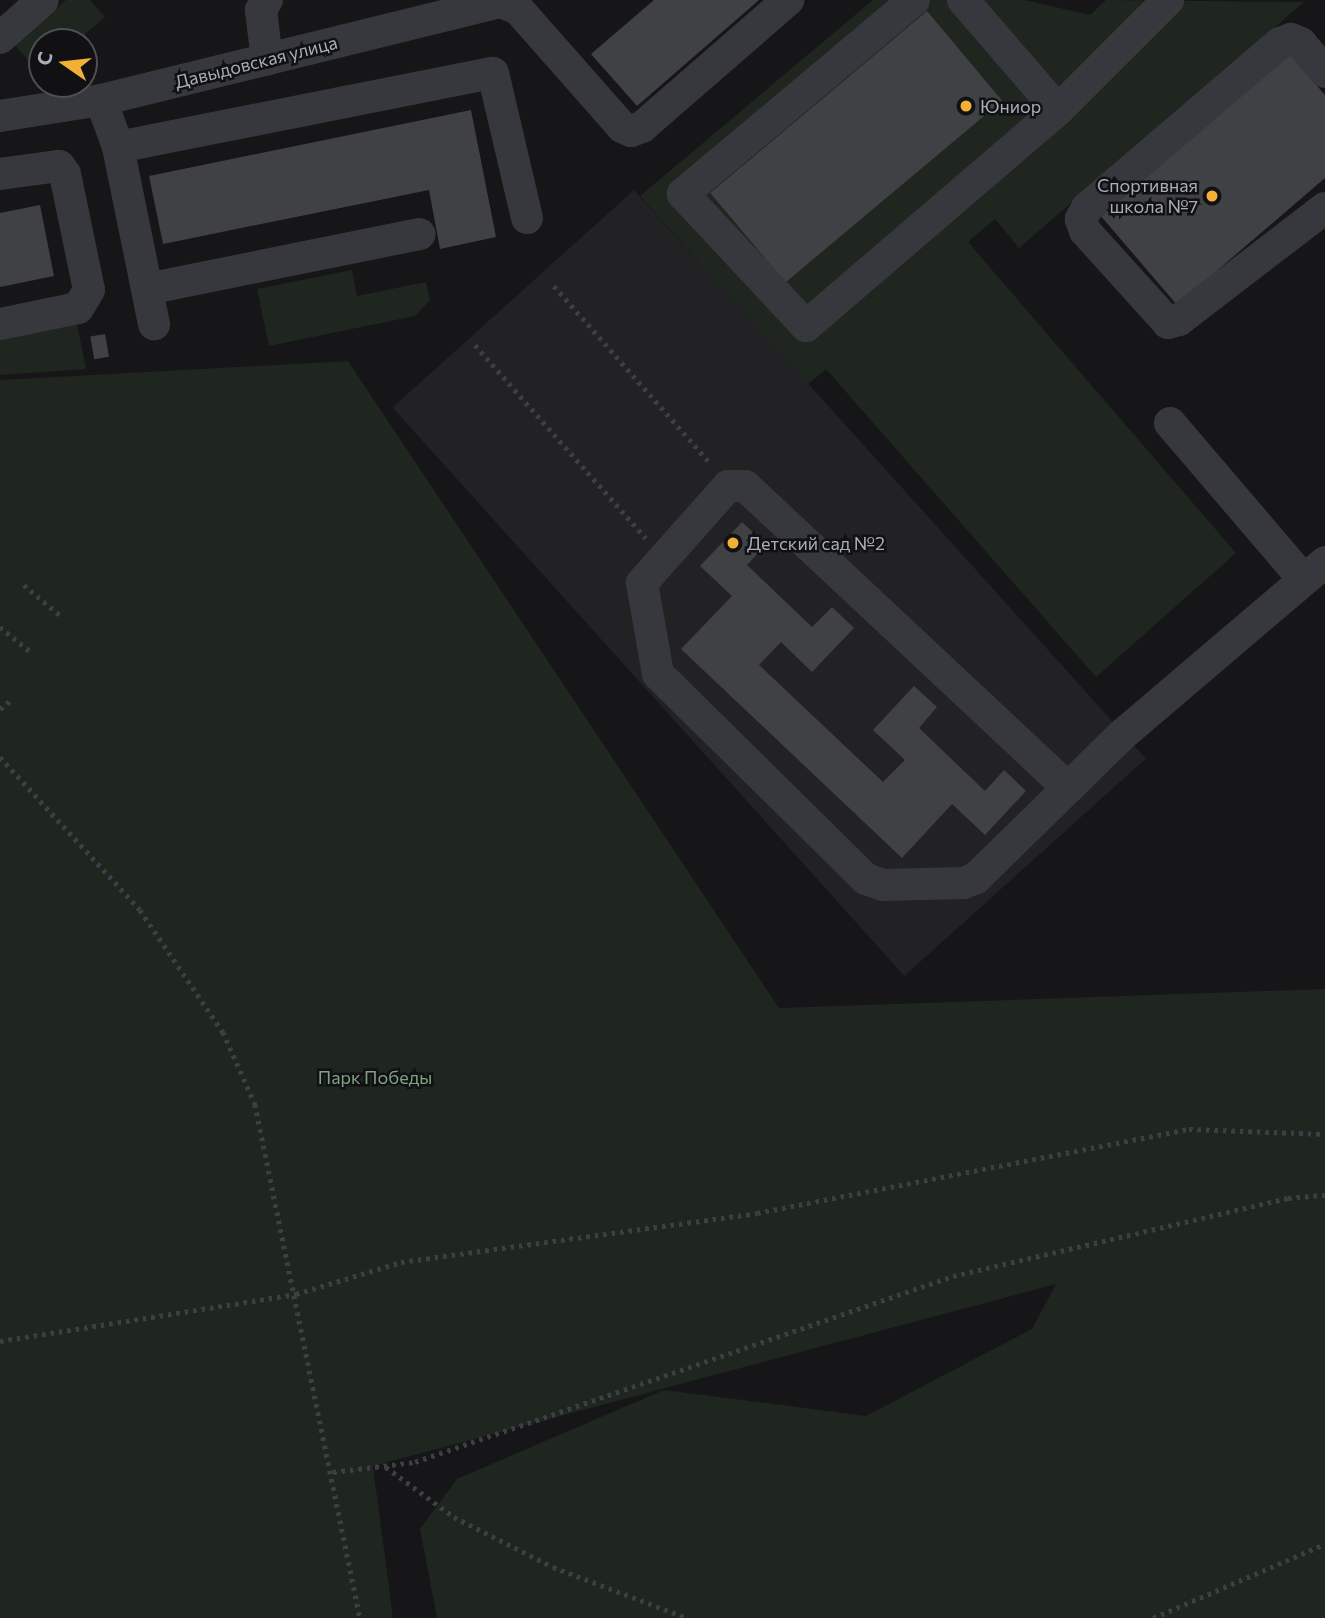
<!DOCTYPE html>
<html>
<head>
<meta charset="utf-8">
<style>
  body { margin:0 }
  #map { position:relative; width:1325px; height:1618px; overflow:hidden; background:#161618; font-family:Commissioner,sans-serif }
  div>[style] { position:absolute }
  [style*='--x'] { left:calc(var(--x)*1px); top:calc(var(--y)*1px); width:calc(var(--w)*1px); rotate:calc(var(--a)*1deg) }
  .built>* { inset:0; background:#222225; transform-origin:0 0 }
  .green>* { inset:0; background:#1e261f }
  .building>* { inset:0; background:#404145; transform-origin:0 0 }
  .path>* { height:4.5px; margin-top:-2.25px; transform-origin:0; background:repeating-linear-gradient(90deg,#3d3f44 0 3.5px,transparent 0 8.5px) }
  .minor>* { height:32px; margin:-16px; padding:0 16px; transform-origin:16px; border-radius:16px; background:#37383d }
  .dots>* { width:19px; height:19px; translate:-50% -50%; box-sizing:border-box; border:4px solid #111113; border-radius:50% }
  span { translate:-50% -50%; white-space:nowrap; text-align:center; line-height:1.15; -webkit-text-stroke:5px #111113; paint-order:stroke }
  .street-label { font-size:18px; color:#a8adb8 }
  .poi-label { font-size:18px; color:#a8adb8 }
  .left { translate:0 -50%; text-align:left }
  .right { translate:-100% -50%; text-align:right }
  .park-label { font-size:18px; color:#7fa381 }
  .north { position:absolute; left:28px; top:28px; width:70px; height:70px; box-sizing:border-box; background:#111113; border:2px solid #4d4f55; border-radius:50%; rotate:284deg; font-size:19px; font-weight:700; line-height:28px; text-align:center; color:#a8adb8 }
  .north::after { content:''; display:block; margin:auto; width:24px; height:32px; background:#f2b134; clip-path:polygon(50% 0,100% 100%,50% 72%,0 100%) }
</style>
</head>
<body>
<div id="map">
  <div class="built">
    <div style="left:634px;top:190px;width:765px;height:325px;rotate:48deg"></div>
  </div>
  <div class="green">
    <div style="clip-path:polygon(66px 0,90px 0,105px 17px,76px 42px,42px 42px,40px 74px,14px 44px)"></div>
    <div style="clip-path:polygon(873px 0,1025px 0,1090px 15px,1106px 0,1304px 2px,1019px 248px,995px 219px,968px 242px,1236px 553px,1096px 677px,826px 369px,808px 384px,640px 196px)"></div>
    <div style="clip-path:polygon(352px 270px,357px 296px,426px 282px,430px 300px,415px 316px,269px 346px,257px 289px)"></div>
    <div style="clip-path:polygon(77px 324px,86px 369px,0 375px,0 339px)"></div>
    <div style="clip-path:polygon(348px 361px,779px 1008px,1325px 989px,1325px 1618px,437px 1618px,420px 1529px,457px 1479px,664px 1390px,866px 1416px,1032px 1329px,1056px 1284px,373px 1466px,393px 1618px,0 1618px,0 380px)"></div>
  </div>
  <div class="building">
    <div style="clip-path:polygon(654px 0,759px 0,637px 106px,591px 54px)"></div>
    <div style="left:927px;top:11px;width:117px;height:283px;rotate:50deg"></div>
    <div style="clip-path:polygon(1289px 53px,1325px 95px,1325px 178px,1177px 305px,1100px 215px)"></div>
    <div style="clip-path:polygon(471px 110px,496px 237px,440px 249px,429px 190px,163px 244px,149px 176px)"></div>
    <div style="clip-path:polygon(40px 205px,54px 276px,0 287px,0 213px)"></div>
    <div style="left:105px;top:334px;width:23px;height:15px;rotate:80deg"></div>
    <div style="clip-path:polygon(742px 522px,766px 545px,747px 565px,812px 627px,832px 607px,854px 628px,812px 672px,781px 642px,759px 665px,883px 782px,905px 760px,873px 730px,914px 686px,937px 707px,919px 728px,985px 791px,1004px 770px,1026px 791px,985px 835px,952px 804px,902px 858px,681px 649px,732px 596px,700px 566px)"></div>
  </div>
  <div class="path">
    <div style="--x:554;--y:286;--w:237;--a:48.6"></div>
    <div style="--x:475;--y:345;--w:258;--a:48.5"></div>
    <div style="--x:24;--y:585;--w:50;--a:40.1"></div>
    <div style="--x:0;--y:627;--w:41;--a:39.1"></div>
    <div style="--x:0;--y:709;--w:13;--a:-39"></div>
    <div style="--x:0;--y:757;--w:207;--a:47.5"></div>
    <div style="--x:140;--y:910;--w:148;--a:55.8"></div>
    <div style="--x:223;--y:1032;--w:79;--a:66"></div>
    <div style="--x:255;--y:1104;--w:525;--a:78.45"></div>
    <div style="--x:0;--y:1341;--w:300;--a:-9"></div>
    <div style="--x:296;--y:1294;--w:110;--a:-16.9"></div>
    <div style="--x:401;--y:1262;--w:359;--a:-7.8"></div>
    <div style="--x:757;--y:1213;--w:440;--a:-11"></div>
    <div style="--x:1189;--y:1129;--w:136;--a:2.1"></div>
    <div style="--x:386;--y:1467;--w:84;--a:36.3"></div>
    <div style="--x:454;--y:1517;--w:111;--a:26.8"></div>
    <div style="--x:553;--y:1567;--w:143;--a:20.8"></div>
    <div style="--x:333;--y:1472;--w:83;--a:-7"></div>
    <div style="--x:415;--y:1462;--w:569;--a:-19.07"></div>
    <div style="--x:953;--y:1276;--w:344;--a:-13.1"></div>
    <div style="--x:1288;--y:1198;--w:37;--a:-5"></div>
    <div style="--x:1153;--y:1618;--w:187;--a:-23.3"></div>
  </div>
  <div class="minor">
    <div style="--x:267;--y:0;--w:12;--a:121"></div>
    <div style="--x:261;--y:10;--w:50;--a:83.2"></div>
    <div style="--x:914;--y:0;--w:302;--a:140"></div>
    <div style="--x:683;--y:194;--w:180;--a:47"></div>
    <div style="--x:806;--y:326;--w:332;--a:-40.6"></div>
    <div style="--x:1058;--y:110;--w:156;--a:-45"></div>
    <div style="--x:963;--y:0;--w:145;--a:49.2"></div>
    <div style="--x:0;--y:38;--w:57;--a:-41.5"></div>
    <div style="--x:1325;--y:72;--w:38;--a:-130"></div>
    <div style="--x:1301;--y:43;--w:11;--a:-158"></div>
    <div style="--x:1291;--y:39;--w:12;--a:160"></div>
    <div style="--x:1280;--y:43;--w:254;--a:139.5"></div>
    <div style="--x:1087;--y:208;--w:13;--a:119"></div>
    <div style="--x:1081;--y:219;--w:13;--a:72"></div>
    <div style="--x:1085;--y:231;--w:124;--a:47.9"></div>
    <div style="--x:1168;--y:323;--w:11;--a:-15"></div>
    <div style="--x:1179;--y:320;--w:184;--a:-37.5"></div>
    <div style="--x:101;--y:100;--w:50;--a:70.1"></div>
    <div style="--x:118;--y:147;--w:181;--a:78.5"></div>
    <div style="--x:0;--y:116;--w:102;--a:-9"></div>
    <div style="--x:101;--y:100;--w:412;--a:-13.8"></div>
    <div style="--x:501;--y:2;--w:18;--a:22"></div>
    <div style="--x:518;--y:9;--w:157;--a:48.6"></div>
    <div style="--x:622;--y:127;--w:10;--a:24"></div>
    <div style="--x:631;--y:131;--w:12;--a:-20"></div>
    <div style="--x:642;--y:127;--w:194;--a:-41"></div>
    <div style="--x:118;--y:147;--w:382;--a:-11.2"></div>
    <div style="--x:493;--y:73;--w:149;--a:76.8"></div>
    <div style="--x:0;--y:174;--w:60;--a:-7.7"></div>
    <div style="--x:59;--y:166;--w:10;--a:53"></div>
    <div style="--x:65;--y:174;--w:118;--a:78.3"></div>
    <div style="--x:89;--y:290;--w:21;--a:121"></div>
    <div style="--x:78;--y:308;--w:80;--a:168.4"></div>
    <div style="--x:147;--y:289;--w:278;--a:-11.4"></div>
    <div style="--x:1170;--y:423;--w:206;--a:49.5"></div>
    <div style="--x:1068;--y:788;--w:442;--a:-136.9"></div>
    <div style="--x:745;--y:486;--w:17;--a:180"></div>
    <div style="--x:728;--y:486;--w:130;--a:131.6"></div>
    <div style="--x:642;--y:583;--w:92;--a:80"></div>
    <div style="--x:658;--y:674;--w:292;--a:44.6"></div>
    <div style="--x:866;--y:879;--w:18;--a:19"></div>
    <div style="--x:883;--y:885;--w:81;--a:-1.4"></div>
    <div style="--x:964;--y:883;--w:13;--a:-23"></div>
    <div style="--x:976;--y:878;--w:129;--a:-44.4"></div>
    <div style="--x:1068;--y:788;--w:76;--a:-44.5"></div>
    <div style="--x:1122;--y:735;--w:267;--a:-40.4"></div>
  </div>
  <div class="dots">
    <div style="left:966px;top:106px;background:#f2b134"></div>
    <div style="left:1212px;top:196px;background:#f2b134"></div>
    <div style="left:733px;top:543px;background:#f2b134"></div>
  </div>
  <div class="street-label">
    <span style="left:256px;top:62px;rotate:-14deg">Давыдовская улица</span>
  </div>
  <div class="poi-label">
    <span class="left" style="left:980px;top:106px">Юниор</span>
    <span class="right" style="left:1198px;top:196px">Спортивная<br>школа №7</span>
    <span class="left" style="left:747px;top:543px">Детский сад №2</span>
  </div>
  <div class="park-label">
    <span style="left:375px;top:1077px">Парк Победы</span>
  </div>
  <div class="north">С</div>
</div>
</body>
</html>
